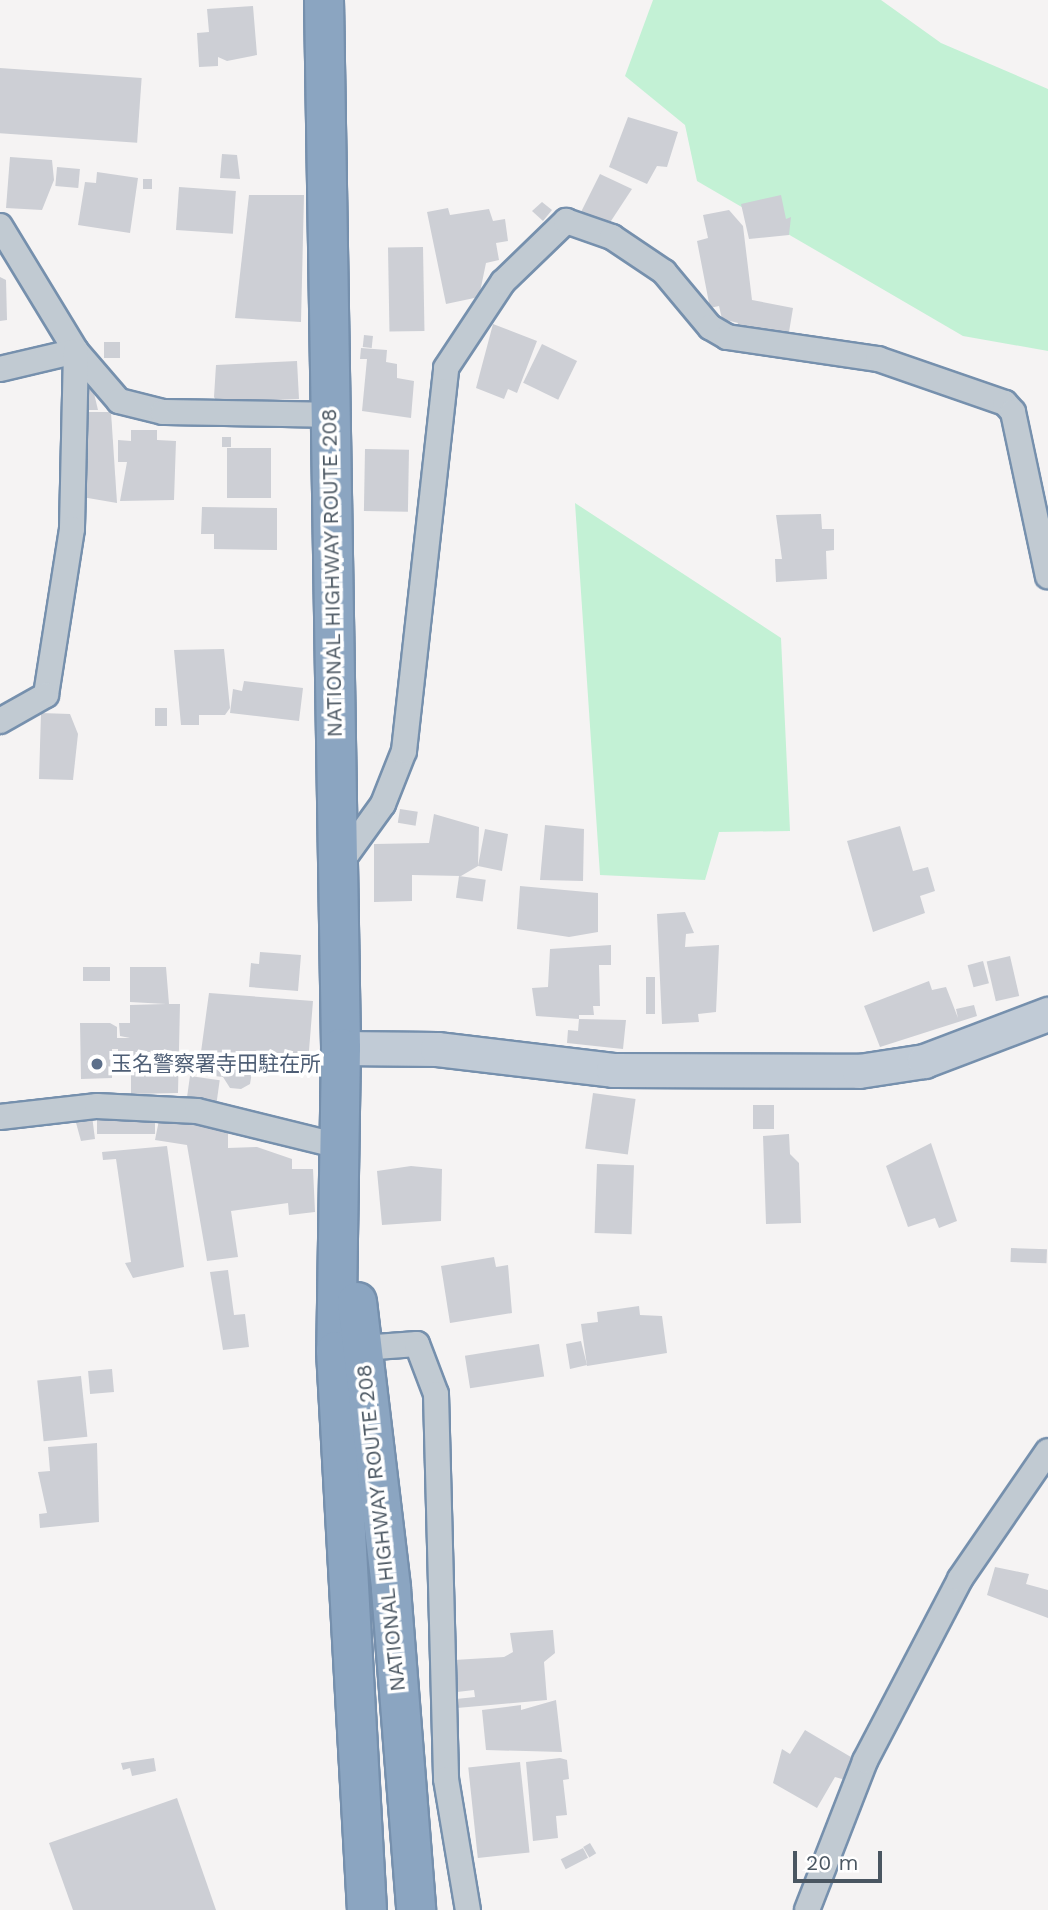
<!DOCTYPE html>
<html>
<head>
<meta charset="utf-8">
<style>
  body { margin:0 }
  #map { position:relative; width:1048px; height:1910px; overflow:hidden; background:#f5f3f3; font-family:"Work Sans","Noto Sans JP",sans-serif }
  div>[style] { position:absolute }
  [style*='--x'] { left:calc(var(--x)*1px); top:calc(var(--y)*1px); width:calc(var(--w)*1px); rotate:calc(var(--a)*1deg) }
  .green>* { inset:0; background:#c3f1d5 }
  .building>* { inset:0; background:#cdcfd5; transform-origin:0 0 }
  .roads { filter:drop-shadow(2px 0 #7690ad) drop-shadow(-2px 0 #7690ad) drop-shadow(0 2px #7690ad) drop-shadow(0 -2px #7690ad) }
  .street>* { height:24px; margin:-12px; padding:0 12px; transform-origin:12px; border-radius:12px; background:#c1cad2 }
  .secondary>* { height:33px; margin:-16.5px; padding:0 16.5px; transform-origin:16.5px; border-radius:16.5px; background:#c1cbd6 }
  .highway>* { height:38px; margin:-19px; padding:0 19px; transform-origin:19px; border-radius:19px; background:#8ba5c1 }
  .dots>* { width:19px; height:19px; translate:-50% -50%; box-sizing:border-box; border:4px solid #fff; border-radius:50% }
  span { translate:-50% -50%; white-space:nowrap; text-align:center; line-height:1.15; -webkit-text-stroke:7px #fff; paint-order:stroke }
  .street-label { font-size:21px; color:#4a5661 }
  .service-label { font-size:21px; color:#4e5e75 }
  .left { translate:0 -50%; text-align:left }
  .scale { position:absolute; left:793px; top:1851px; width:89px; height:32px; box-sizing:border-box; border:4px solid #4a5661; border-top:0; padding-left:9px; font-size:21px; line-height:24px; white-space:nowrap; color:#4a5661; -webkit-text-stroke:5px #fff; paint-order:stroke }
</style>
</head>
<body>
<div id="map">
  <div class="green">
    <div style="clip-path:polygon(653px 0,881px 0,941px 43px,1048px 89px,1048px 351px,963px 336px,697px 181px,685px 125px,625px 76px)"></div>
    <div style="clip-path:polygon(575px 503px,781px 638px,790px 831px,719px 832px,705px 880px,600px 875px)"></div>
  </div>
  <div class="building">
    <div style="clip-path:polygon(253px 6px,257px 55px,227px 61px,218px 57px,218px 66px,199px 67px,197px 33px,209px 32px,207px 9px)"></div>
    <div style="left:0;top:68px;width:142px;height:65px;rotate:4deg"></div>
    <div style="clip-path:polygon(628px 117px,678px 132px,667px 167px,657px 166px,647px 184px,609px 167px)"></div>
    <div style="clip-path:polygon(222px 154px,237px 155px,240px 179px,220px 178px)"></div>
    <div style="clip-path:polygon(10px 157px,52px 160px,54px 180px,42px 210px,6px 208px)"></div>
    <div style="left:57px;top:167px;width:23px;height:19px;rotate:5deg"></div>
    <div style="clip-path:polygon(97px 172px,138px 178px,130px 233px,78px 225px,85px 182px,96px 183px)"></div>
    <div style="clip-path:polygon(600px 174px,632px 189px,609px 224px,581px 212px)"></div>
    <div style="left:143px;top:179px;width:9px;height:10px"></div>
    <div style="left:179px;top:187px;width:57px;height:43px;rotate:4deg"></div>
    <div style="clip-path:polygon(249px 195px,304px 195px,301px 322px,235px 318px)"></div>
    <div style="clip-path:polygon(781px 195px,786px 219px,791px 217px,789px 235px,749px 239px,741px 204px)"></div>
    <div style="clip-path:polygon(542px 202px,552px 210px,543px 221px,532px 211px)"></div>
    <div style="clip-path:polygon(448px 208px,450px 215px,489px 209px,493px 221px,505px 219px,508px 241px,496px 243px,499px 260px,486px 263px,479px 297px,446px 304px,427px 212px)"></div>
    <div style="clip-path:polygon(729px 210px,743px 226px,752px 300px,793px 308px,788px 338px,737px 328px,738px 323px,722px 319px,719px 306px,710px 308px,697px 241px,708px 238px,703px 215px)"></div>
    <div style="left:423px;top:247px;width:84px;height:35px;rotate:89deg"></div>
    <div style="clip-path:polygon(0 277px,6px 280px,7px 320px,0 321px)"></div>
    <div style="clip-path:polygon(493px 324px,537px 341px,517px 393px,508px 389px,504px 399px,476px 388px)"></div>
    <div style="left:364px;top:335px;width:9px;height:12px;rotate:6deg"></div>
    <div style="left:104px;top:342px;width:16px;height:16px"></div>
    <div style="left:542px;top:344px;width:39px;height:43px;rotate:26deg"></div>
    <div style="clip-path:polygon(361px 348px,387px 350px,386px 362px,397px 364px,397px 378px,414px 381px,411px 418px,362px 411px,367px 359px,360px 359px)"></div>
    <div style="clip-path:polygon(297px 361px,299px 399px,217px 402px,214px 397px,216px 365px)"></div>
    <div style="clip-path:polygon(78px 389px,93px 389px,98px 410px,78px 410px)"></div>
    <div style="clip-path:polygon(77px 412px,111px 412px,117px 503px,76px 496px)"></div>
    <div style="clip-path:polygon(131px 430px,157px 430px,157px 440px,176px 441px,174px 500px,120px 501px,127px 462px,118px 462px,118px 440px,131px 441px)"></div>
    <div style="left:222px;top:437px;width:9px;height:10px"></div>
    <div style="left:227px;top:448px;width:44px;height:50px"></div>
    <div style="left:365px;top:449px;width:44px;height:62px;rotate:1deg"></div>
    <div style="clip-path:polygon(202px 507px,277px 508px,277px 550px,214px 549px,214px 534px,201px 534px)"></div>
    <div style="clip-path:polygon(821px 514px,822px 529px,834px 529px,834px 550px,826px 551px,827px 579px,776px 582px,775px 559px,782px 559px,776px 515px)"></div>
    <div style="clip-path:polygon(224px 649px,230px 708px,225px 715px,199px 715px,199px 725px,181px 725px,174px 650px)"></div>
    <div style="clip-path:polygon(244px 681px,303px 688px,299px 721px,230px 713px,233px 689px,242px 691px)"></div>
    <div style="left:155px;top:708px;width:12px;height:18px"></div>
    <div style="clip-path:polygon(41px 713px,70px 714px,78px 734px,73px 780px,39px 779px)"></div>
    <div style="left:400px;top:809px;width:18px;height:14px;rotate:9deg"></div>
    <div style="clip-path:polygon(434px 814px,479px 827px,478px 866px,485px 829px,508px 834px,502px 871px,478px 866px,461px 876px,412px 875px,412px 901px,374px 902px,374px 844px,429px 843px)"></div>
    <div style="clip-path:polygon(545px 825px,584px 829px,583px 881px,540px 880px)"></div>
    <div style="clip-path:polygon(900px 826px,913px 871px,928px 867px,935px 891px,920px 896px,925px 913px,873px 932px,847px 841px)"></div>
    <div style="left:459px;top:876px;width:27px;height:22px;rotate:8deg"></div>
    <div style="clip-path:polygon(520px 886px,598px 893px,598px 932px,569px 937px,517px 929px)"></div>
    <div style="clip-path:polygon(685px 912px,694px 933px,686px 934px,685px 947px,719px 945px,716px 1012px,698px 1014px,699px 1022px,662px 1024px,657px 914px)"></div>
    <div style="clip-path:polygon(611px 945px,611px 965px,599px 965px,600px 1006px,593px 1006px,594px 1015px,579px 1015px,579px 1019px,626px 1020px,623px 1049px,567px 1043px,568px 1030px,578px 1031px,579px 1019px,536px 1016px,532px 988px,548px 987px,550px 949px)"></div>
    <div style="clip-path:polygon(260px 952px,301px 955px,298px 991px,249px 987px,251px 963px,259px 964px)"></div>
    <div style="left:1010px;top:956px;width:41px;height:24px;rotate:77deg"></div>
    <div style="left:983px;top:961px;width:23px;height:16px;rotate:75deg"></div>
    <div style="left:83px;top:967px;width:27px;height:14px"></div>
    <div style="clip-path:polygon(130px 967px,166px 967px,169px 1004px,180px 1004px,178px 1093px,131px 1094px,131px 1059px,118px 1059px,118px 1049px,112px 1049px,112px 1078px,81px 1079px,80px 1023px,110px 1023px,117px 1027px,117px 1038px,130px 1038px,120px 1036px,119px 1023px,130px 1023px,130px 1005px,166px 1004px,130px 1002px)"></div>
    <div style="left:646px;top:977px;width:9px;height:37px"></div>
    <div style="clip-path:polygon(929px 981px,932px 990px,946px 987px,958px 1018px,956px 1009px,974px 1005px,977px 1016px,880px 1047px,864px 1006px)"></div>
    <div style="clip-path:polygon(209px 993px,313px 1001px,308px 1063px,254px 1060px,250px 1084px,241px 1089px,230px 1088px,223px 1077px,198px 1074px)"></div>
    <div style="left:190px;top:1076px;width:30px;height:23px;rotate:8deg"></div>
    <div style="left:593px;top:1093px;width:43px;height:56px;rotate:8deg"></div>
    <div style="left:753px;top:1105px;width:21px;height:24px"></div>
    <div style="clip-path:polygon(97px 1115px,145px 1115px,145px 1122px,155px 1122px,155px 1134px,97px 1134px)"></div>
    <div style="clip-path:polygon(160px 1115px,215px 1126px,228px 1132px,228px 1148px,257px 1147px,292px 1159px,292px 1169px,313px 1169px,315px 1212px,289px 1215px,288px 1203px,231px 1211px,238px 1257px,207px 1261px,187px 1145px,155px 1140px)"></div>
    <div style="clip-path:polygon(92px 1116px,95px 1139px,81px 1141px,75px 1119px)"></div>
    <div style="clip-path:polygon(789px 1134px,790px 1154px,799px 1163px,801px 1223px,766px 1224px,763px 1136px)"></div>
    <div style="clip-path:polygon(931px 1143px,957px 1221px,939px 1228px,935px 1218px,908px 1227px,886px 1166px)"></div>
    <div style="clip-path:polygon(167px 1146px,184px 1267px,133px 1278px,125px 1263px,131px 1262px,116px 1159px,103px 1160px,102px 1152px)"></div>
    <div style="left:597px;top:1164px;width:37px;height:69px;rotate:2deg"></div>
    <div style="clip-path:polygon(411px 1166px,442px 1169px,441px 1221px,382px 1225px,377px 1171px)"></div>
    <div style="left:1011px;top:1248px;width:36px;height:14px;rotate:2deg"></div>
    <div style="clip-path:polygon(494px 1257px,496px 1267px,508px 1265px,512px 1313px,450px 1323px,441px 1266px)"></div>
    <div style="clip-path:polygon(228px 1270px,234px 1315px,245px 1314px,249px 1347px,223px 1350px,210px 1272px)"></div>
    <div style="clip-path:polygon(639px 1306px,640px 1315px,662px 1316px,667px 1353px,587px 1366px,581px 1324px,598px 1322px,597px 1312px)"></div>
    <div style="clip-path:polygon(581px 1341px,587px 1365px,570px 1369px,566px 1344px)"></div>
    <div style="left:539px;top:1344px;width:33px;height:75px;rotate:81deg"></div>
    <div style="left:112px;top:1369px;width:23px;height:24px;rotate:85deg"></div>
    <div style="left:81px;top:1376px;width:61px;height:44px;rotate:84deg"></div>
    <div style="clip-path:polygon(97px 1443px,99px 1522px,40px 1528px,39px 1514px,47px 1513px,38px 1472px,50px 1471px,48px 1447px)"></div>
    <div style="clip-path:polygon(995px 1567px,1029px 1574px,1026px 1584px,1048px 1590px,1048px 1618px,987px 1595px)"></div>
    <div style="clip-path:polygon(553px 1630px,555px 1653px,544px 1662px,547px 1700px,457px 1708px,456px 1699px,475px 1697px,474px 1690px,457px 1692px,454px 1660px,504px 1657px,513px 1652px,510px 1633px)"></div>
    <div style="clip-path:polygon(556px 1700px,562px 1752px,486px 1750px,482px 1710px,521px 1705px,521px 1710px)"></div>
    <div style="clip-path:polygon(805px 1730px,856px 1760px,849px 1781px,835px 1777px,817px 1808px,773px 1783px,782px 1749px,790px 1754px)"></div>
    <div style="clip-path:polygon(154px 1758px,156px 1771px,132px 1776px,130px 1768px,123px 1770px,121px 1763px)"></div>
    <div style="clip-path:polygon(560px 1758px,567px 1760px,569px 1779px,563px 1780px,567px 1815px,556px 1816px,558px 1838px,533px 1841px,526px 1762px)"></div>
    <div style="left:520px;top:1762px;width:91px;height:52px;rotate:84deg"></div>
    <div style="clip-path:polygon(177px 1798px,216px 1910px,73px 1910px,49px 1843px)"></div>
    <div style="left:590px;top:1843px;width:12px;height:8px;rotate:59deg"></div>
    <div style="left:583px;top:1848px;width:11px;height:25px;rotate:63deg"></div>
  </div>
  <div class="roads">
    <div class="street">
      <div style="--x:0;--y:226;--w:146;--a:58.7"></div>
      <div style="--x:76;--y:351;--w:66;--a:49.3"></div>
      <div style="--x:119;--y:401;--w:45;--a:14"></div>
      <div style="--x:163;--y:412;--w:166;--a:1"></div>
      <div style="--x:0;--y:369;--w:78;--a:-13.3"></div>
      <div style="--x:76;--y:351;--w:178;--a:91.3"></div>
      <div style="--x:72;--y:529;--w:168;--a:98.9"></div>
      <div style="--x:46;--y:695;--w:53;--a:150.5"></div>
      <div style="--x:339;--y:865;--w:75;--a:-54.2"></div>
      <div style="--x:383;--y:804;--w:57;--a:-68.4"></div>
      <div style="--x:404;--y:751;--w:385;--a:-83.7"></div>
      <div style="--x:446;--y:368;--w:103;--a:-56.5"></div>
      <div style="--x:503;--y:282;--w:88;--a:-44.1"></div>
      <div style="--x:566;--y:221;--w:49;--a:19.2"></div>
      <div style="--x:612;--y:237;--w:63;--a:33.9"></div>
      <div style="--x:664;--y:272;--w:72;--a:50.1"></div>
      <div style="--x:710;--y:327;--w:20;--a:30"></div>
      <div style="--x:727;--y:337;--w:153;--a:8.3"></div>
      <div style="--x:878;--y:359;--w:134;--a:19.1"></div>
      <div style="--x:1005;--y:403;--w:12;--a:48"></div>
      <div style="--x:1013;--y:412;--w:168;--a:78"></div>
      <div style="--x:0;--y:1117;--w:98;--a:-6.5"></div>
      <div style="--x:97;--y:1106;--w:100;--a:2.9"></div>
      <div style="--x:197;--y:1111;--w:147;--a:13.8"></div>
      <div style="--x:362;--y:1348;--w:55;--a:-4.2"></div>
      <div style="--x:417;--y:1344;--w:53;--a:69.2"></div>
      <div style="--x:436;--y:1394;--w:385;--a:88.5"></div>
      <div style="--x:446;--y:1779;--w:133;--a:80.5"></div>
      <div style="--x:807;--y:1910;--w:160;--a:-68.7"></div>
      <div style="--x:865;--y:1761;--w:205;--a:-62.4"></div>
      <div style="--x:960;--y:1579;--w:155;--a:-55.5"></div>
    </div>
    <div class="secondary">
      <div style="--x:341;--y:1048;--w:96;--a:0.6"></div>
      <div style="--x:437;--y:1049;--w:177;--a:6.8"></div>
      <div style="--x:613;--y:1070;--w:246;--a:0.2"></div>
      <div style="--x:859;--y:1071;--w:66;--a:-8.7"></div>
      <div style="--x:924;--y:1061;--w:133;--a:-20.8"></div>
    </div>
    <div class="highway">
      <div style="--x:324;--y:0;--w:1048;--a:89.07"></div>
      <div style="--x:341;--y:1048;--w:303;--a:90.9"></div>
      <div style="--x:336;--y:1351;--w:560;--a:86.83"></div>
      <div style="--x:357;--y:1302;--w:289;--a:83.2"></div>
      <div style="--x:391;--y:1589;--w:322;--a:85.5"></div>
    </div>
  </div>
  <div class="dots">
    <div style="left:97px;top:1064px;background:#5c6f8a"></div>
  </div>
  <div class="street-label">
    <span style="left:332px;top:573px;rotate:-91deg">NATIONAL HIGHWAY ROUTE 208</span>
    <span style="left:381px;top:1528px;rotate:-96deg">NATIONAL HIGHWAY ROUTE 208</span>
  </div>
  <div class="service-label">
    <span class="left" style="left:111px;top:1064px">玉名警察署寺田駐在所</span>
  </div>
  <div class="scale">20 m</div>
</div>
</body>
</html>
